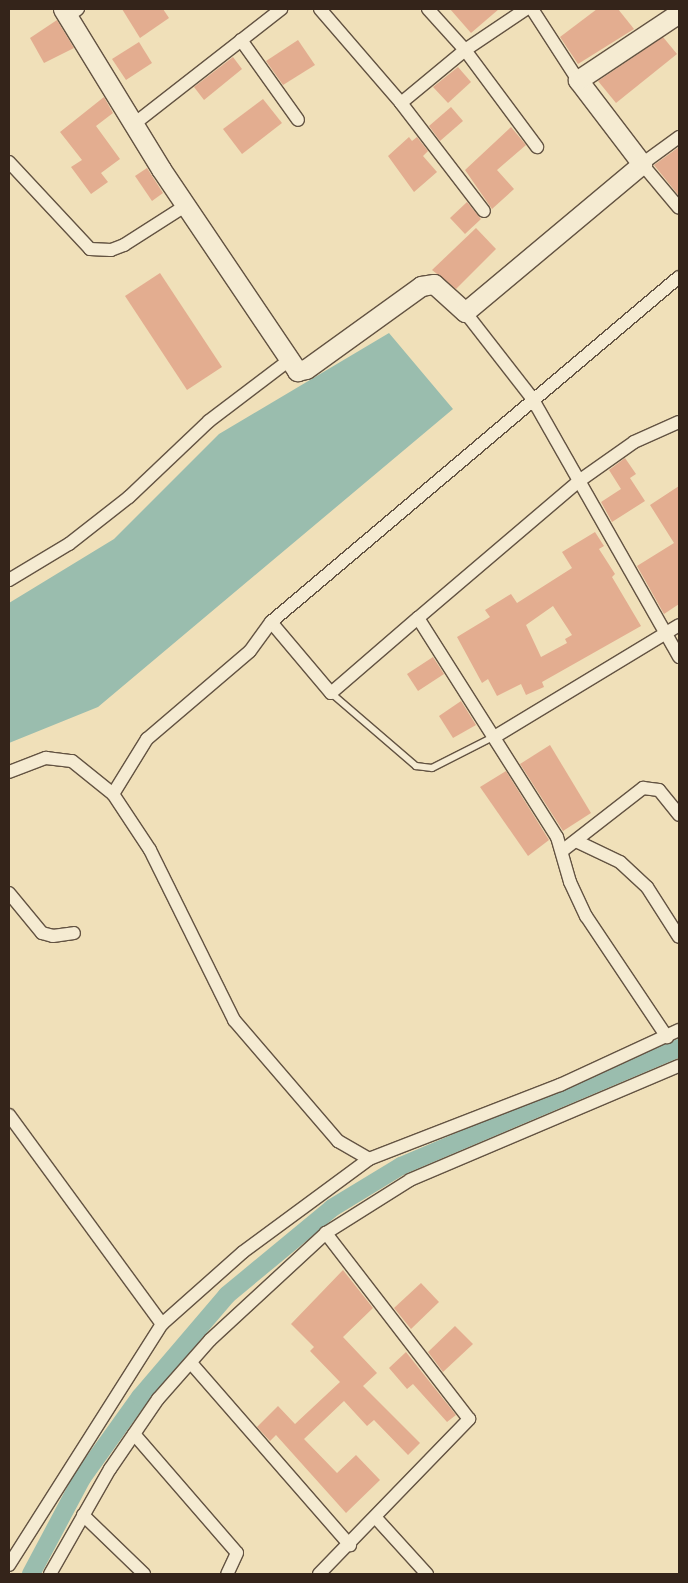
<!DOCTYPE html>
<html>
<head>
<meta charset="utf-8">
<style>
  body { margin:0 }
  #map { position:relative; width:688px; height:1583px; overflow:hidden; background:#f0e0b9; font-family:"IM FELL DW Pica",serif }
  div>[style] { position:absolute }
  .water>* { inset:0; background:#9abdae }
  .canal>* { height:18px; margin:-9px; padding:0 9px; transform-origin:9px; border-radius:9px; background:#9abdae }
  .building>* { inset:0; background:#e3ad90 }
  .roads { filter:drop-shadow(1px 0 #635342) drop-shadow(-1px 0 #635342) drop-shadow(0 1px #635342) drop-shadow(0 -1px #635342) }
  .lane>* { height:6px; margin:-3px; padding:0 3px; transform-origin:3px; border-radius:3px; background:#f5ebd2 }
  .street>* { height:12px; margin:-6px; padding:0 6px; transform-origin:6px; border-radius:6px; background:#f5ebd2 }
  .secondary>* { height:19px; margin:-9.5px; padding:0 9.5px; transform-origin:9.5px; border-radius:9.5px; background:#f5ebd2 }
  span { translate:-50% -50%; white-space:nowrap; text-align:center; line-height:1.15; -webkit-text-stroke:4px #f5ebd2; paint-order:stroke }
  .frame { position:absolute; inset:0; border:10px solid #34241a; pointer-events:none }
</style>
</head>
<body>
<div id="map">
  <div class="water">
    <i style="clip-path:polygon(389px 333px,453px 409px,98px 707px,9px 743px,9px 603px,114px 539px,219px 434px)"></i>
  </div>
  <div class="canal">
    <i style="left:31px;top:1574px;width:109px;rotate:-62deg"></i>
    <i style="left:82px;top:1478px;width:100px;rotate:-54.4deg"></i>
    <i style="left:140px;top:1397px;width:134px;rotate:-49.5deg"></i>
    <i style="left:227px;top:1295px;width:136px;rotate:-39.6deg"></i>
    <i style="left:332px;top:1208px;width:81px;rotate:-31.3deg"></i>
    <i style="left:401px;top:1166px;width:302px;rotate:-23deg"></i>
  </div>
  <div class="building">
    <i style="clip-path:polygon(122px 9px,163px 9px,169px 18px,140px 38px)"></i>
    <i style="clip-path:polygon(450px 9px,499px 9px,471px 33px)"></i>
    <i style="clip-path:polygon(597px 9px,618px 9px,634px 29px,578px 64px,560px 37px)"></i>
    <i style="clip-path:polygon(57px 20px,74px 48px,44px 63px,30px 38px)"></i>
    <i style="clip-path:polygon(663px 37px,677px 54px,616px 103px,598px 81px)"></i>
    <i style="clip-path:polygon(298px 40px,315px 65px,283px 85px,266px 61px)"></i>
    <i style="clip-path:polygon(139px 42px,152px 63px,126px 80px,112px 59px)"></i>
    <i style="clip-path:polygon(233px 57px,242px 69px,204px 100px,194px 87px)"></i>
    <i style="clip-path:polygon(458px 67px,471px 82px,448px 103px,433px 87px)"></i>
    <i style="clip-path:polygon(104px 97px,113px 113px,96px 126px,120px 159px,101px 173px,108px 182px,91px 194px,71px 167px,82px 160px,60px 132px)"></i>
    <i style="clip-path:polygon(263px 99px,282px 123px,242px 154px,223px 129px)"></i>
    <i style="clip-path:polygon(451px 107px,463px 121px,440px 141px,429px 126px)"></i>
    <i style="clip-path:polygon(511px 127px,526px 145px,497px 170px,514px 189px,492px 209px,465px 170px)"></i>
    <i style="clip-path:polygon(409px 137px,412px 141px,417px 137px,428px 151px,423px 156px,437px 172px,414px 192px,388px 156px)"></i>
    <i style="clip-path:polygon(679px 147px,679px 196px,654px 165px)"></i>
    <i style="clip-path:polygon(147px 168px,163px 193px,152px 201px,135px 176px)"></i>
    <i style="clip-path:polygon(467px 202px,481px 219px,465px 234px,450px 218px)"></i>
    <i style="clip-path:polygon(476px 228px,496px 249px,456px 289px,432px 270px)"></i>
    <i style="clip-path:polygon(160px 273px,222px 367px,187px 390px,125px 296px)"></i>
    <i style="clip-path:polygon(625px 458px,636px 474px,630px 478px,645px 501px,612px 522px,601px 502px,621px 489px,609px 470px)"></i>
    <i style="clip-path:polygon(679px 486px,679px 604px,664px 614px,637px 566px,674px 543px,650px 505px)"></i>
    <i style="clip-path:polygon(evenodd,595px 532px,604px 546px,599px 549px,615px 574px,612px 577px,641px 626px,542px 682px,544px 687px,526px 695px,521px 684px,497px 696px,488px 679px,482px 683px,457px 637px,490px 617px,485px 610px,511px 594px,517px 603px,572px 568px,562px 552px,595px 532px,553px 606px,572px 635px,565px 639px,567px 643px,541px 657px,526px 625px,553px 606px)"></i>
    <i style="clip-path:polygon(433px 657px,444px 674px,418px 691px,407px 674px)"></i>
    <i style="clip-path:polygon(461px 701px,476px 725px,453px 738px,439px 716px)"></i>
    <i style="clip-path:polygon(550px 745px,591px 813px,563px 831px,520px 764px)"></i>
    <i style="clip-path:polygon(506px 771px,549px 840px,528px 856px,480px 787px)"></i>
    <i style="clip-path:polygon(343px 1270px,373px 1308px,343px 1337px,377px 1373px,363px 1386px,420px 1443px,408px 1455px,374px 1420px,367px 1426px,344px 1401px,304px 1439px,337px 1473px,356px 1455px,380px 1480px,346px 1513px,276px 1435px,270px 1441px,257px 1427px,278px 1406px,295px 1424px,340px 1382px,310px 1351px,314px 1347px,291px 1324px)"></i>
    <i style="clip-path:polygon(421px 1283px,439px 1302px,411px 1329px,394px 1308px)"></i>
    <i style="clip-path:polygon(455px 1326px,473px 1344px,443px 1372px,428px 1352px)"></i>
    <i style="clip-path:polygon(406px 1352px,456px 1415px,447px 1422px,413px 1384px,407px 1389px,389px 1368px)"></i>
  </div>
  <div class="roads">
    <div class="lane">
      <i style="left:331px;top:693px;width:112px;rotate:40.7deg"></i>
      <i style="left:416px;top:766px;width:16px;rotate:7deg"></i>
      <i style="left:432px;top:768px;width:71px;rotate:-26.9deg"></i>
    </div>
    <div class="street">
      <i style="left:320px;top:9px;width:124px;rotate:49.2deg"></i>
      <i style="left:401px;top:103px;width:136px;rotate:52.5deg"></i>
      <i style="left:428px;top:9px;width:55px;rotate:47.9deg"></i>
      <i style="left:465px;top:50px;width:121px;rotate:53.4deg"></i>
      <i style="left:532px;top:9px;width:85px;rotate:57.1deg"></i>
      <i style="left:68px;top:16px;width:12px;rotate:-35deg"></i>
      <i style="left:241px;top:40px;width:98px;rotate:54.5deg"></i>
      <i style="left:401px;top:103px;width:83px;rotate:-39.6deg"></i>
      <i style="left:465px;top:50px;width:73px;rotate:-33.9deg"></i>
      <i style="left:134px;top:124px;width:187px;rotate:-38deg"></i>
      <i style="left:679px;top:137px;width:46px;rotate:143.9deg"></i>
      <i style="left:642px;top:164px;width:57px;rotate:49.9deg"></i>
      <i style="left:9px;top:162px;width:119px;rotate:47deg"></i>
      <i style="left:90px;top:249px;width:21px;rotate:3deg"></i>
      <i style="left:111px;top:250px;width:14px;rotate:-21deg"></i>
      <i style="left:124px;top:245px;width:72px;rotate:-32.6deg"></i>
      <i style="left:465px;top:312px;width:109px;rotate:52.1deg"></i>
      <i style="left:532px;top:398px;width:298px;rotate:60.4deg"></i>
      <i style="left:9px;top:580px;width:70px;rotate:-31deg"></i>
      <i style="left:69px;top:544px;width:76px;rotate:-38.1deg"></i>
      <i style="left:129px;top:497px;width:110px;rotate:-43.5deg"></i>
      <i style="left:209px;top:421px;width:99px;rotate:-37.2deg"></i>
      <i style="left:418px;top:618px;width:211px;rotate:-40.4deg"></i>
      <i style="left:579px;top:481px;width:67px;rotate:-35.3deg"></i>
      <i style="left:634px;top:442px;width:49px;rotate:-24deg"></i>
      <i style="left:271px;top:622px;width:93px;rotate:49.8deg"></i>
      <i style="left:331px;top:693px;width:115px;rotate:-40.8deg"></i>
      <i style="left:418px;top:618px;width:259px;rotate:57.6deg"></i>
      <i style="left:557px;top:837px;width:47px;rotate:73.9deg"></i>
      <i style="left:570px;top:882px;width:38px;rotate:65deg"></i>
      <i style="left:586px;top:916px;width:146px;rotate:56.2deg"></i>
      <i style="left:496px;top:736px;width:214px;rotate:-31.2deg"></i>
      <i style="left:9px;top:772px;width:40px;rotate:-21deg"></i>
      <i style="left:46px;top:758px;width:26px;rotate:7deg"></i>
      <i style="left:72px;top:761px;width:53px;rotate:38.8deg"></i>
      <i style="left:113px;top:794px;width:67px;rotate:56.5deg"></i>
      <i style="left:150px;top:850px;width:190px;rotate:63.7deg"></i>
      <i style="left:234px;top:1020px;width:160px;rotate:49.3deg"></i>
      <i style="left:338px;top:1141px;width:36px;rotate:30deg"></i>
      <i style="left:369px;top:1159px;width:205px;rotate:-21.2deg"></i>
      <i style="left:560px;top:1085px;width:131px;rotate:-24.8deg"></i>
      <i style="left:113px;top:794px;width:65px;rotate:-58.3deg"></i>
      <i style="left:147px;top:739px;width:135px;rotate:-40.5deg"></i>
      <i style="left:250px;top:651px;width:36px;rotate:-54deg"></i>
      <i style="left:271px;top:622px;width:534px;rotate:-40.22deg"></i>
      <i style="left:576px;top:841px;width:49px;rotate:25.5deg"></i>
      <i style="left:620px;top:862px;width:37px;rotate:43deg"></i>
      <i style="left:647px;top:887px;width:59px;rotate:57.4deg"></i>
      <i style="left:562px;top:851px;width:103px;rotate:-37.9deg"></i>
      <i style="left:643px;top:788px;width:16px;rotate:7deg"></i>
      <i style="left:659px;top:790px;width:32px;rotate:51deg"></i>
      <i style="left:9px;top:893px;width:52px;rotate:50.5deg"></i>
      <i style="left:42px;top:933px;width:11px;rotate:15deg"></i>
      <i style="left:53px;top:936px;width:21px;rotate:-8deg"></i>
      <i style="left:9px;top:1115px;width:259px;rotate:53.8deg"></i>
      <i style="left:191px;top:1363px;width:242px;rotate:48.9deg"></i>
      <i style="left:134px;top:1434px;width:157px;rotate:49.1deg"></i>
      <i style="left:237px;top:1553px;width:23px;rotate:115deg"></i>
      <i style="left:83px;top:1515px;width:85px;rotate:44deg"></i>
      <i style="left:376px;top:1518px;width:76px;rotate:47.7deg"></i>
      <i style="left:9px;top:1565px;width:285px;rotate:-57.6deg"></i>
      <i style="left:162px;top:1324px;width:108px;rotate:-41.6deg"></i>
      <i style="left:243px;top:1252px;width:157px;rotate:-36.4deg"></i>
      <i style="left:50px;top:1574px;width:121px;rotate:-60.3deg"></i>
      <i style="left:110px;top:1469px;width:85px;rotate:-55.6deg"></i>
      <i style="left:158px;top:1399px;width:79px;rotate:-48.6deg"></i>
      <i style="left:210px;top:1340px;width:158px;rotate:-42.7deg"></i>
      <i style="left:326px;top:1233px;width:99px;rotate:-32.2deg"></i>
      <i style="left:410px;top:1180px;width:292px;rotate:-23deg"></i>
      <i style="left:319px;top:1574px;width:216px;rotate:-45.9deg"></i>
      <i style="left:469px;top:1419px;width:235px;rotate:-127.6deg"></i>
    </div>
    <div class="secondary">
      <i style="left:63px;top:9px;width:188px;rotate:58.5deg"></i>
      <i style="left:161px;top:169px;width:244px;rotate:56deg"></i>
      <i style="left:297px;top:371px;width:9px;rotate:-13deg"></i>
      <i style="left:306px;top:369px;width:142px;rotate:-35.8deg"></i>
      <i style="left:421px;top:286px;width:13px;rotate:-9deg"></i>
      <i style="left:434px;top:284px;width:42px;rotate:42.1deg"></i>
      <i style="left:465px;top:312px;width:231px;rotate:-39.9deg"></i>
      <i style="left:642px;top:164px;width:106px;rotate:-127.3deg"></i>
      <i style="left:578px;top:80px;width:121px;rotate:-33.6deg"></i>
    </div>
  </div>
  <div class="frame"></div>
</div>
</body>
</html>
